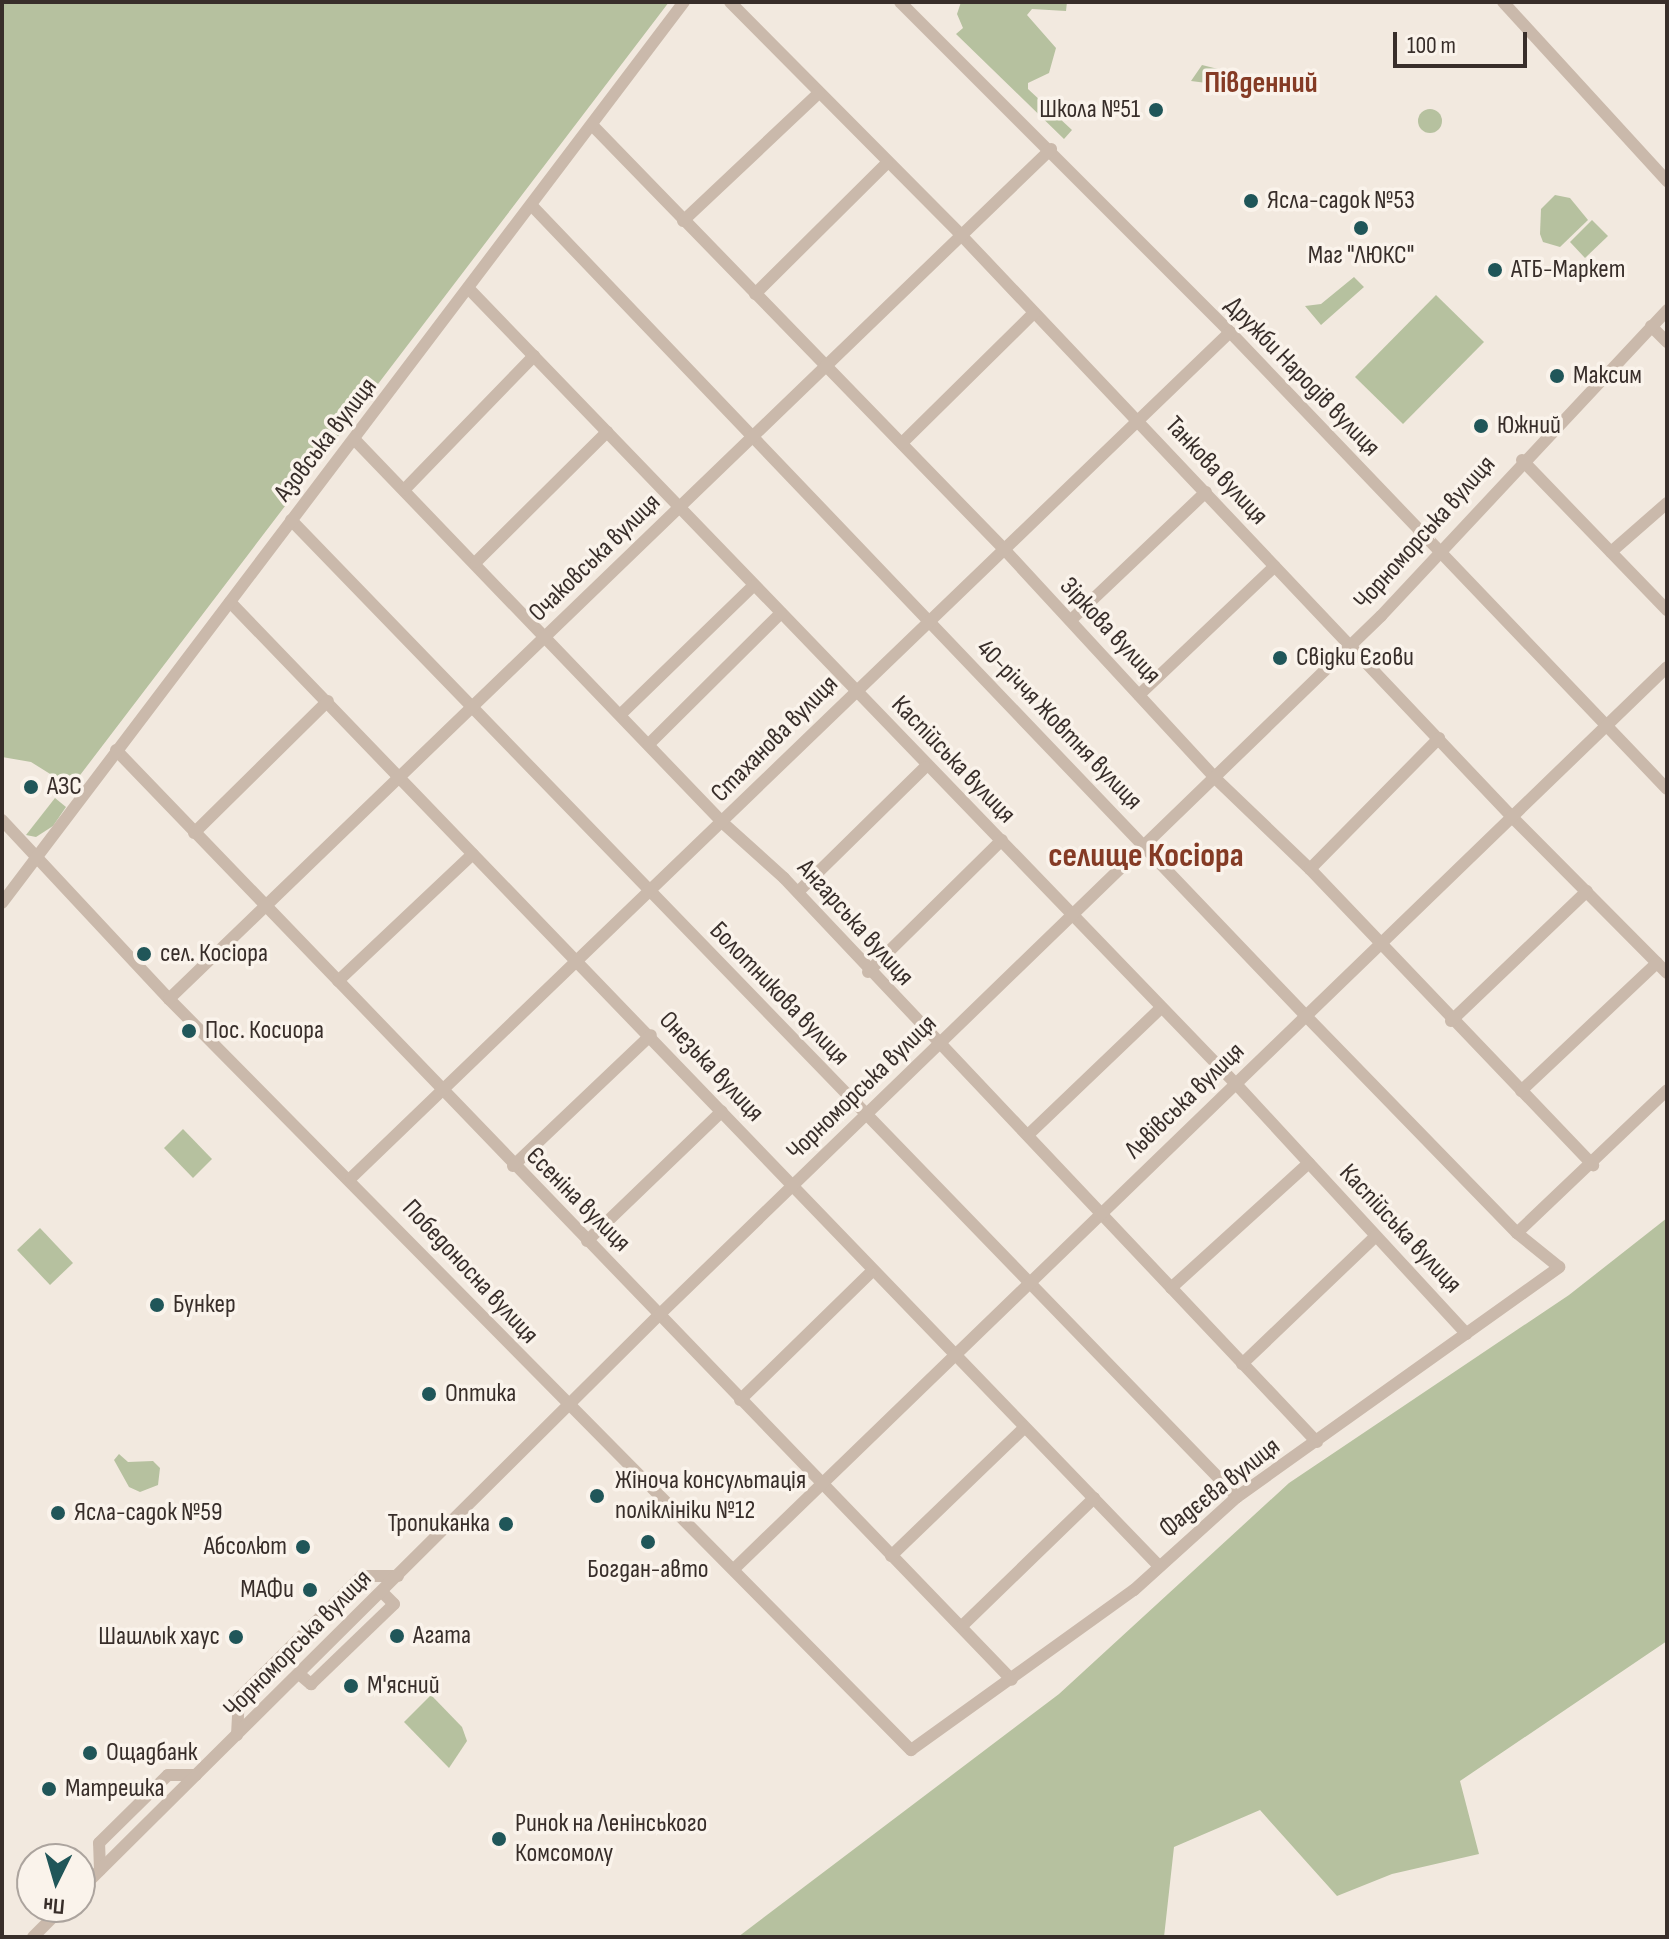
<!DOCTYPE html>
<html>
<head>
<meta charset="utf-8">
<style>
  body { margin:0 }
  #map { position:relative; width:1669px; height:1939px; overflow:hidden; background:#f2e9df; font-family:"Sofia Sans Condensed",sans-serif }
  div>[style] { position:absolute }
  .green>* { inset:0; background:#b6c19f }
  .round { border-radius:50% }
  .minor>* { height:12px; margin:-6px; padding:0 6px; transform-origin:6px; border-radius:6px; background:#cab9ab }
  .dots>* { width:22px; height:22px; translate:-50% -50%; box-sizing:border-box; border:4px solid #faf3eb; border-radius:50% }
  span { translate:-50% -50%; white-space:nowrap; text-align:center; line-height:1.15; -webkit-text-stroke:7px #faf3eb; paint-order:stroke }
  .poi-label { font-size:26px; color:#382e2a }
  .right { translate:-100% -50%; text-align:right }
  .left { translate:0 -50%; text-align:left }
  .street-label { font-size:26px; color:#382e2a }
  .quarter-label { font-size:30px; color:#853b25; font-weight:700 }
  .district-label { font-size:34px; color:#853b25; font-weight:700 }
  .frame { position:absolute; inset:0; border:4px solid #382e2a; pointer-events:none }
  .north { position:absolute; left:16px; top:1843px; width:80px; height:80px; box-sizing:border-box; background:#faf3eb; border:2px solid #aca49e; border-radius:50%; rotate:185deg; font-size:22px; font-weight:700; line-height:32px; text-align:center; color:#382e2a }
  .north::after { content:''; display:block; margin:auto; width:28px; height:36px; background:#205659; clip-path:polygon(50% 0,100% 100%,50% 72%,0 100%) }
  .scale { position:absolute; left:1393px; top:32px; width:134px; height:36px; box-sizing:border-box; border:4px solid #382e2a; border-top:0; padding-left:10px; font-size:24px; line-height:28px; white-space:nowrap; color:#382e2a; -webkit-text-stroke:6px #faf3eb; paint-order:stroke }
</style>
</head>
<body>
<div id="map">
  <div class="green">
    <i style="clip-path:polygon(2px 2px,669px 2px,71px 787px,31px 762px,2px 757px)"></i>
    <i style="clip-path:polygon(961px 2px,1067px 2px,1066px 11px,1032px 9px,1027px 15px,1056px 48px,1049px 73px,1028px 83px,1028px 89px,1072px 130px,1064px 139px,956px 34px,963px 28px,957px 14px)"></i>
    <i style="clip-path:polygon(1202px 65px,1218px 69px,1222px 85px,1191px 81px)"></i>
    <i class="round" style="left:1418px;top:109px;width:24px;height:24px"></i>
    <i style="clip-path:polygon(1555px 195px,1570px 198px,1588px 220px,1560px 247px,1543px 242px,1540px 234px,1541px 209px)"></i>
    <i style="clip-path:polygon(1592px 220px,1608px 236px,1585px 258px,1570px 242px)"></i>
    <i style="clip-path:polygon(1354px 277px,1364px 287px,1321px 325px,1305px 306px,1321px 304px)"></i>
    <i style="clip-path:polygon(1436px 295px,1484px 342px,1403px 424px,1355px 377px)"></i>
    <i style="clip-path:polygon(55px 798px,66px 807px,53px 826px,36px 837px,26px 835px)"></i>
    <i style="clip-path:polygon(183px 1129px,212px 1159px,193px 1178px,164px 1148px)"></i>
    <i style="clip-path:polygon(1667px 1218px,1667px 1641px,1460px 1781px,1479px 1854px,1392px 1874px,1337px 1896px,1260px 1810px,1174px 1847px,1164px 1937px,738px 1937px,1059px 1694px,1289px 1483px,1569px 1295px)"></i>
    <i style="clip-path:polygon(40px 1228px,73px 1263px,50px 1285px,17px 1250px)"></i>
    <i style="clip-path:polygon(119px 1454px,128px 1462px,153px 1461px,160px 1468px,158px 1485px,140px 1492px,129px 1487px,114px 1460px)"></i>
    <i style="clip-path:polygon(431px 1695px,462px 1727px,467px 1741px,449px 1768px,404px 1722px)"></i>
  </div>
  <div class="minor">
    <i style="left:730px;top:2px;width:330px;rotate:45.2deg"></i>
    <i style="left:962px;top:236px;width:800px;rotate:46.57deg"></i>
    <i style="left:1512px;top:817px;width:220px;rotate:45.2deg"></i>
    <i style="left:900px;top:2px;width:467px;rotate:45deg"></i>
    <i style="left:1230px;top:332px;width:632px;rotate:46.28deg"></i>
    <i style="left:1503px;top:2px;width:243px;rotate:47.5deg"></i>
    <i style="left:594px;top:127px;width:587px;rotate:45.83deg"></i>
    <i style="left:1003px;top:548px;width:313px;rotate:47.3deg"></i>
    <i style="left:1215px;top:778px;width:132px;rotate:43.8deg"></i>
    <i style="left:1310px;top:869px;width:410px;rotate:46.3deg"></i>
    <i style="left:683px;top:221px;width:187px;rotate:-43.3deg"></i>
    <i style="left:470px;top:290px;width:1103px;rotate:46.03deg"></i>
    <i style="left:1236px;top:1084px;width:340px;rotate:47.3deg"></i>
    <i style="left:755px;top:294px;width:186px;rotate:-44.8deg"></i>
    <i style="left:1651px;top:326px;width:23px;rotate:45deg"></i>
    <i style="left:355px;top:440px;width:531px;rotate:46.14deg"></i>
    <i style="left:723px;top:823px;width:82px;rotate:42deg"></i>
    <i style="left:784px;top:878px;width:776px;rotate:46.62deg"></i>
    <i style="left:902px;top:443px;width:185px;rotate:-44.6deg"></i>
    <i style="left:1522px;top:460px;width:209px;rotate:46deg"></i>
    <i style="left:404px;top:490px;width:187px;rotate:-45.9deg"></i>
    <i style="left:291px;top:520px;width:1360px;rotate:45.92deg"></i>
    <i style="left:1611px;top:552px;width:74px;rotate:-41.2deg"></i>
    <i style="left:476px;top:562px;width:185px;rotate:-44.8deg"></i>
    <i style="left:230px;top:602px;width:1337px;rotate:46.06deg"></i>
    <i style="left:1071px;top:620px;width:186px;rotate:-43.5deg"></i>
    <i style="left:1139px;top:695px;width:187px;rotate:-43.5deg"></i>
    <i style="left:621px;top:714px;width:185px;rotate:-44.1deg"></i>
    <i style="left:649px;top:744px;width:186px;rotate:-44.8deg"></i>
    <i style="left:116px;top:750px;width:1291px;rotate:46.07deg"></i>
    <i style="left:2px;top:820px;width:245px;rotate:47deg"></i>
    <i style="left:169px;top:999px;width:1056px;rotate:45.35deg"></i>
    <i style="left:911px;top:1750px;width:274px;rotate:-35.7deg"></i>
    <i style="left:1134px;top:1590px;width:139px;rotate:-42.1deg"></i>
    <i style="left:1237px;top:1497px;width:396px;rotate:-35.5deg"></i>
    <i style="left:1559px;top:1267px;width:54px;rotate:-141deg"></i>
    <i style="left:1517px;top:1233px;width:304px;rotate:-134.2deg"></i>
    <i style="left:1305px;top:1015px;width:1118px;rotate:-133.69deg"></i>
    <i style="left:194px;top:833px;width:188px;rotate:-44.6deg"></i>
    <i style="left:1310px;top:869px;width:184px;rotate:-45.4deg"></i>
    <i style="left:798px;top:892px;width:178px;rotate:-44.5deg"></i>
    <i style="left:2px;top:903px;width:1130px;rotate:-52.88deg"></i>
    <i style="left:868px;top:972px;width:188px;rotate:-44.6deg"></i>
    <i style="left:338px;top:981px;width:185px;rotate:-43.3deg"></i>
    <i style="left:169px;top:999px;width:1225px;rotate:-43.94deg"></i>
    <i style="left:1451px;top:1021px;width:188px;rotate:-43.7deg"></i>
    <i style="left:1521px;top:1091px;width:187px;rotate:-43.3deg"></i>
    <i style="left:1028px;top:1135px;width:184px;rotate:-43.7deg"></i>
    <i style="left:513px;top:1166px;width:190px;rotate:-43.5deg"></i>
    <i style="left:351px;top:1178px;width:1220px;rotate:-43.9deg"></i>
    <i style="left:1517px;top:1233px;width:207px;rotate:-43.6deg"></i>
    <i style="left:587px;top:1241px;width:187px;rotate:-43.9deg"></i>
    <i style="left:1171px;top:1288px;width:186px;rotate:-42.2deg"></i>
    <i style="left:1242px;top:1364px;width:185px;rotate:-43.7deg"></i>
    <i style="left:740px;top:1400px;width:183px;rotate:-44.3deg"></i>
    <i style="left:891px;top:1556px;width:185px;rotate:-43.9deg"></i>
    <i style="left:735px;top:1568px;width:1296px;rotate:-44.03deg"></i>
    <i style="left:962px;top:1626px;width:184px;rotate:-44.1deg"></i>
    <i style="left:299px;top:1674px;width:16px;rotate:40deg"></i>
    <i style="left:311px;top:1684px;width:115px;rotate:-43.9deg"></i>
    <i style="left:394px;top:1604px;width:17px;rotate:-135deg"></i>
    <i style="left:237px;top:1735px;width:37px;rotate:-87deg"></i>
    <i style="left:239px;top:1698px;width:173px;rotate:-44.8deg"></i>
    <i style="left:362px;top:1576px;width:36px"></i>
    <i style="left:100px;top:1870px;width:27px;rotate:-92deg"></i>
    <i style="left:99px;top:1843px;width:97px;rotate:-44.6deg"></i>
    <i style="left:168px;top:1775px;width:28px"></i>
    <i style="left:80px;top:1890px;width:817px;rotate:-44.8deg"></i>
    <i style="left:660px;top:1314px;width:1004px;rotate:-44.07deg"></i>
    <i style="left:1381px;top:616px;width:419px;rotate:-46.9deg"></i>
    <i style="left:33px;top:1937px;width:42px;rotate:-45deg"></i>
  </div>
  <div class="dots">
    <i style="left:1156px;top:110px;background:#205659"></i>
    <i style="left:1251px;top:201px;background:#205659"></i>
    <i style="left:1361px;top:228px;background:#205659"></i>
    <i style="left:1495px;top:270px;background:#205659"></i>
    <i style="left:1557px;top:376px;background:#205659"></i>
    <i style="left:1481px;top:426px;background:#205659"></i>
    <i style="left:1280px;top:658px;background:#205659"></i>
    <i style="left:31px;top:787px;background:#205659"></i>
    <i style="left:144px;top:954px;background:#205659"></i>
    <i style="left:189px;top:1031px;background:#205659"></i>
    <i style="left:157px;top:1305px;background:#205659"></i>
    <i style="left:429px;top:1394px;background:#205659"></i>
    <i style="left:597px;top:1496px;background:#205659"></i>
    <i style="left:58px;top:1513px;background:#205659"></i>
    <i style="left:506px;top:1524px;background:#205659"></i>
    <i style="left:648px;top:1542px;background:#205659"></i>
    <i style="left:303px;top:1547px;background:#205659"></i>
    <i style="left:310px;top:1590px;background:#205659"></i>
    <i style="left:397px;top:1636px;background:#205659"></i>
    <i style="left:236px;top:1637px;background:#205659"></i>
    <i style="left:351px;top:1686px;background:#205659"></i>
    <i style="left:90px;top:1753px;background:#205659"></i>
    <i style="left:49px;top:1789px;background:#205659"></i>
    <i style="left:499px;top:1839px;background:#205659"></i>
  </div>
  <div class="poi-label">
    <span class="right" style="left:1140px;top:110px">Школа №51</span>
    <span class="left" style="left:1267px;top:201px">Ясла-садок №53</span>
    <span style="left:1361px;top:256px">Маг "ЛЮКС"</span>
    <span class="left" style="left:1511px;top:270px">АТБ-Маркет</span>
    <span class="left" style="left:1573px;top:376px">Максим</span>
    <span class="left" style="left:1497px;top:426px">Южний</span>
    <span class="left" style="left:1296px;top:658px">Свідки Єгови</span>
    <span class="left" style="left:47px;top:787px">АЗС</span>
    <span class="left" style="left:160px;top:954px">сел. Косіора</span>
    <span class="left" style="left:205px;top:1031px">Пос. Косиора</span>
    <span class="left" style="left:173px;top:1305px">Бункер</span>
    <span class="left" style="left:445px;top:1394px">Оптика</span>
    <span class="left" style="left:615px;top:1496px">Жіноча консультація<br>поліклініки №12</span>
    <span class="left" style="left:74px;top:1513px">Ясла-садок №59</span>
    <span class="right" style="left:490px;top:1524px">Тропиканка</span>
    <span class="right" style="left:287px;top:1547px">Абсолют</span>
    <span style="left:648px;top:1570px">Богдан-авто</span>
    <span class="right" style="left:294px;top:1590px">МАФи</span>
    <span class="left" style="left:413px;top:1636px">Агата</span>
    <span class="right" style="left:220px;top:1637px">Шашлык хаус</span>
    <span class="left" style="left:367px;top:1686px">М'ясний</span>
    <span class="left" style="left:106px;top:1753px">Ощадбанк</span>
    <span class="left" style="left:65px;top:1789px">Матрешка</span>
    <span class="left" style="left:515px;top:1839px">Ринок на Ленінського<br>Комсомолу</span>
  </div>
  <div class="street-label">
    <span style="left:1302px;top:377px;rotate:46deg">Дружби Народів вулиця</span>
    <span style="left:326px;top:440px;rotate:-52deg">Азовська вулиця</span>
    <span style="left:1216px;top:471px;rotate:47deg">Танкова вулиця</span>
    <span style="left:1425px;top:533px;rotate:-48deg">Чорноморська вулиця</span>
    <span style="left:595px;top:558px;rotate:-44deg">Очаковська вулиця</span>
    <span style="left:1110px;top:631px;rotate:47deg">Зіркова вулиця</span>
    <span style="left:1059px;top:725px;rotate:46deg">40-річчя Жовтня вулиця</span>
    <span style="left:775px;top:739px;rotate:-45deg">Стаханова вулиця</span>
    <span style="left:953px;top:760px;rotate:46deg">Каспійська вулиця</span>
    <span style="left:855px;top:923px;rotate:48deg">Ангарська вулиця</span>
    <span style="left:779px;top:994px;rotate:46deg">Болотникова вулиця</span>
    <span style="left:711px;top:1067px;rotate:47deg">Онезька вулиця</span>
    <span style="left:862px;top:1088px;rotate:-44deg">Чорноморська вулиця</span>
    <span style="left:1185px;top:1101px;rotate:-44deg">Львівська вулиця</span>
    <span style="left:578px;top:1200px;rotate:45deg">Єсеніна вулиця</span>
    <span style="left:1400px;top:1229px;rotate:47deg">Каспійська вулиця</span>
    <span style="left:470px;top:1272px;rotate:47deg">Победоносна вулиця</span>
    <span style="left:1220px;top:1488px;rotate:-38deg">Фадєєва вулиця</span>
    <span style="left:298px;top:1644px;rotate:-45deg">Чорноморська вулиця</span>
  </div>
  <div class="quarter-label">
    <span style="left:1261px;top:83px">Південний</span>
  </div>
  <div class="district-label">
    <span style="left:1146px;top:856px">селище Косіора</span>
  </div>
  <div class="frame"></div>
  <div class="north">Пн</div>
  <div class="scale">100 m</div>
</div>
</body>
</html>
